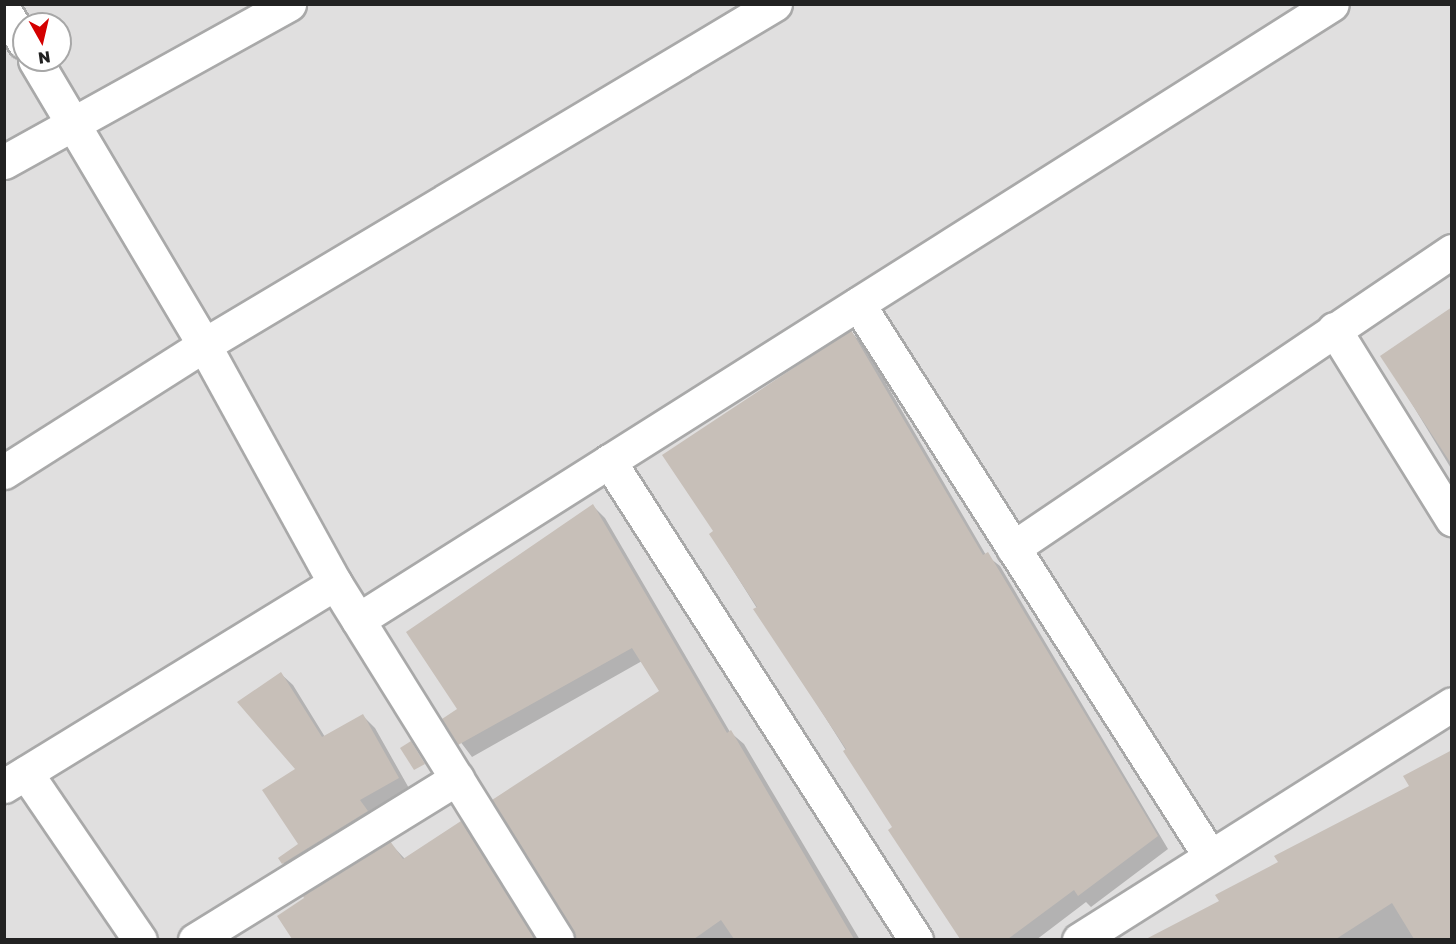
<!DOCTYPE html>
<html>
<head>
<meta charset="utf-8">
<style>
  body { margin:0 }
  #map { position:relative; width:1456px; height:944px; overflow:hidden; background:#f2efe9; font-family:"Golos Text",sans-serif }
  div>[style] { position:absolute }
  .residential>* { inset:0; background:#e0dfdf }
  .shadow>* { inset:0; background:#0003 }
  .building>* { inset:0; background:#c7bfb8 }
  .roads { filter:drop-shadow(2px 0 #a9a9a9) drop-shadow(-2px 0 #a9a9a9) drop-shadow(0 2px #a9a9a9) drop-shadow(0 -2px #a9a9a9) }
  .minor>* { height:33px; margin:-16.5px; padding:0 16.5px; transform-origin:16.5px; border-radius:16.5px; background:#fff }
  span { translate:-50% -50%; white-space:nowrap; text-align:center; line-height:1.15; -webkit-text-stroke:5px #fff; paint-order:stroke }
  .frame { position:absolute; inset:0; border:6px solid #222; pointer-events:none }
  .north { position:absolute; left:12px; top:12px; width:60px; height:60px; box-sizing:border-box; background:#fff; border:2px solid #a7a7a7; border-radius:50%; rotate:172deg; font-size:16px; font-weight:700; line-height:24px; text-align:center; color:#222 }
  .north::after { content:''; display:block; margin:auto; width:21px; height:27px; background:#d40000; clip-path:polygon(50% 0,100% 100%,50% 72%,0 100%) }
</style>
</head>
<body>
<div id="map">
  <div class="residential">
    <i style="clip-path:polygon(evenodd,5px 5px,1451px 5px,1451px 939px,5px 939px,5px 5px,24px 24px,60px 24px,60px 60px,24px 60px,24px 24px)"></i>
  </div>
  <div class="shadow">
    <i style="clip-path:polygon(1452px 309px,1452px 470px,1383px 356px)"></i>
    <i style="clip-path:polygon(851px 332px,863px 344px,986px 555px,1000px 566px,1168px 849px,1091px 907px,1086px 902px,1036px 940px,962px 940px,890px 830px,894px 827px,711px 535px)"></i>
    <i style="clip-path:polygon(593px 506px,605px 518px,730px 732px,744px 744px,860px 940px,575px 940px,574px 930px,661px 691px,642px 661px,472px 757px,444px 720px,459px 710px)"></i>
    <i style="clip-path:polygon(281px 674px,293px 685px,325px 737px,363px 716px,375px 728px,410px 790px,295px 875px,283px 863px,300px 845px,297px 770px)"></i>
    <i style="clip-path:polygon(1452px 751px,1452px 940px,1162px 940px,1159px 934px,1221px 902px,1280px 862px,1411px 787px)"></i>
    <i style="clip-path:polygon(461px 823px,473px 835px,538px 940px,294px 940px,279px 917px,390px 843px,405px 859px)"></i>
  </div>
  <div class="building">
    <i style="clip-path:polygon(1452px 307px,1452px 465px,1380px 356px)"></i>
    <i style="clip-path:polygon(851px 330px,983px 555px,988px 552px,1158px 836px,1078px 896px,1074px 890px,1008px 939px,960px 939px,888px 830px,892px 827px,843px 751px,846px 749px,753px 609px,757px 607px,709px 534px,713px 531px,662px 455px)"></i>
    <i style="clip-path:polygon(593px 504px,727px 733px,731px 730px,854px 939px,734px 939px,721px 920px,694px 939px,576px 939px,492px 800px,659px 691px,632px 648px,458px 745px,442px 719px,457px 709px,406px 632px)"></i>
    <i style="clip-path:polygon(281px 672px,322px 737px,363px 714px,399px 778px,360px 800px,368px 811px,282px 864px,278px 858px,298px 844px,262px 790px,295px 769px,237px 702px)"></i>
    <i style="clip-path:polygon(411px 741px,425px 764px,414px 770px,400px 748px)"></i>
    <i style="clip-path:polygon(1452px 750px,1452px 939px,1414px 939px,1392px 903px,1336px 939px,1146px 939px,1219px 901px,1215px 895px,1278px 862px,1274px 856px,1409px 786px,1403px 776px)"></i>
    <i style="clip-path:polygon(461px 821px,535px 939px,292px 939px,277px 916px,304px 898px,303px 896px,390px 841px,403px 859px)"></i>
  </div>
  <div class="roads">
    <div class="minor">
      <i style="left:4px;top:11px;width:37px;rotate:57deg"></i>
      <i style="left:35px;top:60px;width:331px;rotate:59.3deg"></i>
      <i style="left:204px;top:345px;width:272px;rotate:61.2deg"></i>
      <i style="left:335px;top:583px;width:420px;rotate:58.1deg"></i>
      <i style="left:4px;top:162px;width:326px;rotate:-29deg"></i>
      <i style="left:858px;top:304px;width:655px;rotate:57.48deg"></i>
      <i style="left:1334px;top:329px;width:224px;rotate:58.2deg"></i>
      <i style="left:609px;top:461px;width:569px;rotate:57.34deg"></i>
      <i style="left:4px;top:472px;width:237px;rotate:-32.4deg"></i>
      <i style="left:204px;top:345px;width:665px;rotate:-30.85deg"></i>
      <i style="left:1013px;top:548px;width:530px;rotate:-34.08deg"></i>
      <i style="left:358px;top:620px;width:1152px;rotate:-32.31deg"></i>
      <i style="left:26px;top:773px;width:202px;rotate:55.7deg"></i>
      <i style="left:4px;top:786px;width:388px;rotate:-31.5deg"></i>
      <i style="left:195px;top:940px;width:308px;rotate:-31.7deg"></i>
      <i style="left:1079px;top:940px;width:441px;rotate:-32.3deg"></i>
    </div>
  </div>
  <div class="frame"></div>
  <div class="north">N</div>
</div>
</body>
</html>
